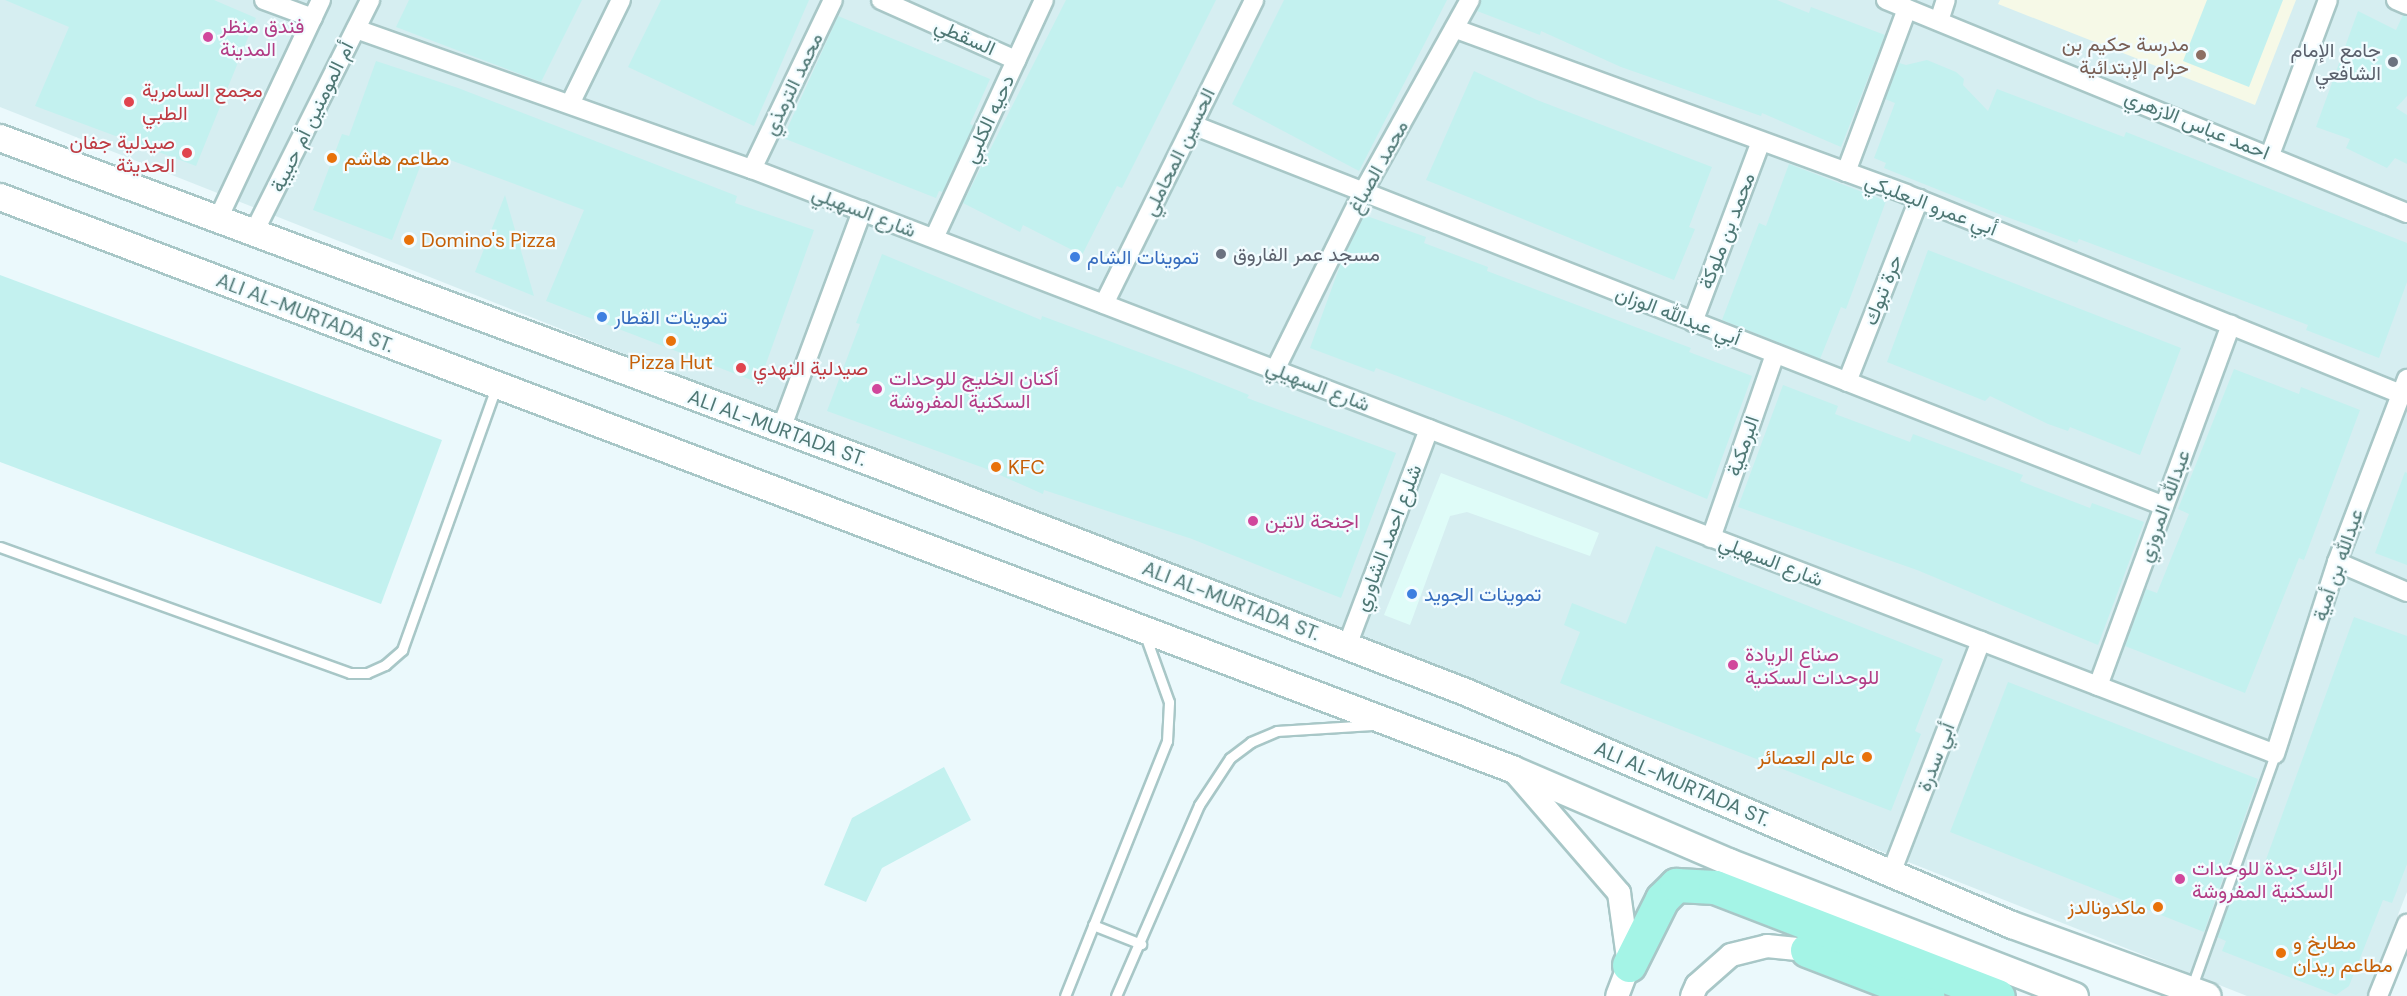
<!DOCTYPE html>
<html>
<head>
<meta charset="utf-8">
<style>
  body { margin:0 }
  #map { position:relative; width:2407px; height:996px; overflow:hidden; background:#ebf9fc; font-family:"DM Sans",Vazirmatn,sans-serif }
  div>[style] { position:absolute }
  .residential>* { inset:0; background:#d6eef1 }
  .commercial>* { inset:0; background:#dffcf8 }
  .education>* { inset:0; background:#f6f9e7 }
  .building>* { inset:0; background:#c3f1ef }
  .roads { filter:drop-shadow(2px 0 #a8c7c7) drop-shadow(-2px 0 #a8c7c7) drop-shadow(0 2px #a8c7c7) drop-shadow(0 -2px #a8c7c7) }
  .service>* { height:9px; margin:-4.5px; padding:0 4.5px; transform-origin:4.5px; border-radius:4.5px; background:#fff }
  .minor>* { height:18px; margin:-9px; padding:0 9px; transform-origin:9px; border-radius:9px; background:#fff }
  .tertiary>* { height:22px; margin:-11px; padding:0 11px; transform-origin:11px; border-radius:11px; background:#fff }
  .secondary>* { height:26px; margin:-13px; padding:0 13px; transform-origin:13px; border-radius:13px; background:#fff }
  .motorway>* { height:33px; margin:-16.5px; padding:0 16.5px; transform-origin:16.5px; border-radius:16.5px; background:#a4f4e6 }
  .dots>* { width:16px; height:16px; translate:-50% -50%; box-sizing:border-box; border:3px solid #f2fcff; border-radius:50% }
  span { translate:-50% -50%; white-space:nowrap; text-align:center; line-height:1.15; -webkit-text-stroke:4.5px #f2fcff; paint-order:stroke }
  .hotel-label { font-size:20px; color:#b23c85 }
  .left { translate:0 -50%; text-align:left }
  .street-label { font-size:20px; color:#4e7774 }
  .education-label { font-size:20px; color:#785e54 }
  .right { translate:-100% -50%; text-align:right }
  .worship-label { font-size:20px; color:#5b616d }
  .health-label { font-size:20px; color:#be3a42 }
  .food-label { font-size:20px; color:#c56008 }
  .shop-label { font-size:20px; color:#366cbe }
</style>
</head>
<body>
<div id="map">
  <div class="residential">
    <i style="clip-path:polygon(0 0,2407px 0,2407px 892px,2366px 996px,2247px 996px,0 107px)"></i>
  </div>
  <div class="commercial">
    <i style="clip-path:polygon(1441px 473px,1599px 533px,1590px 556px,1467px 512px,1450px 516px,1410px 625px,1384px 615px)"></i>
  </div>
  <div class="education">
    <i style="clip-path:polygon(2000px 0,2296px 0,2255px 105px,1998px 4px)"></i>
  </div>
  <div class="building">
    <i style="clip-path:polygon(5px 0,214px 0,256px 18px,196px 166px,35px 106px,69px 27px)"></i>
    <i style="clip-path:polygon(409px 0,582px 0,541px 82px,396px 27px)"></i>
    <i style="clip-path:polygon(661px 0,809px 0,754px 126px,628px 67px)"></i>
    <i style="clip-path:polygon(1066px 0,1216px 0,1122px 188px,1117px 186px,1082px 255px,1023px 225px,1020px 232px,963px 203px)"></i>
    <i style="clip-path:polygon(1284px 0,1447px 0,1359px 171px,1232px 104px)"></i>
    <i style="clip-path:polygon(1481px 0,1777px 0,1809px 13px,1811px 7px,1885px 35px,1841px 147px,1762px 113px,1761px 116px,1621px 67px,1541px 31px,1540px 35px,1477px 11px)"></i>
    <i style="clip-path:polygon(2207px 0,2283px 0,2249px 87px,2183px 61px)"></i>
    <i style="clip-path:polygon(2358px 11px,2396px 30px,2403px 15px,2407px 16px,2407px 96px,2396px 108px,2407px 115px,2407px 164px,2395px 158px,2387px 168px,2346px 148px,2350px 139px,2316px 127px)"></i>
    <i style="clip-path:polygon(838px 16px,990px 79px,970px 124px,974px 126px,943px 192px,939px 191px,936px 198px,783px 138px)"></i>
    <i style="clip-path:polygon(1927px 60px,1956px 72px,1964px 79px,1963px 85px,1988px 111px,1997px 89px,2124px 137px,2126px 132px,2407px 243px,2407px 282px,2379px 358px,2306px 330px,2308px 325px,2079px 239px,2077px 243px,1999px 214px,1884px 168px,1886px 163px,1874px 158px,1895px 103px,1885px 99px,1899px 63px,1906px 65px)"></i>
    <i style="clip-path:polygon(376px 61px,458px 88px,665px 168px,737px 196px,735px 203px,814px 230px,759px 383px,546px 301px,584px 210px,426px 151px,392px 240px,313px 210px,342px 134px,349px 136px)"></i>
    <i style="clip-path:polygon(1474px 71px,1537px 100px,1712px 167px,1689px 227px,1695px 229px,1674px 280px,1426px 180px)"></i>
    <i style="clip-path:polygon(1789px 164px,1886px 201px,1846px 309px,1841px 307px,1820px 359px,1722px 320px,1759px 223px,1766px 226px)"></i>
    <i style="clip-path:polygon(505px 195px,534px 296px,475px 272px)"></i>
    <i style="clip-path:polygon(1364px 215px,1426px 237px,1424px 243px,1488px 267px,1487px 271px,1691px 348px,1689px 352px,1752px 376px,1707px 499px,1507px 417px,1376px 368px,1374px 372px,1310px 348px,1341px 263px)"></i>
    <i style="clip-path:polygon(1928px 250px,2181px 348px,2140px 455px,2070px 427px,2068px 431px,2048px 424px,1990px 396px,1985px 401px,1887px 362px)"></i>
    <i style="clip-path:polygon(882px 254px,1041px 320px,1042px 316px,1187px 370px,1249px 395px,1247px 398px,1396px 453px,1341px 598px,1192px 539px,1044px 490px,1043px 494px,984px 468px,827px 411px,860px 324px,856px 323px)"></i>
    <i style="clip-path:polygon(0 275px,442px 440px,381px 604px,0 462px)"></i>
    <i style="clip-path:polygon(2234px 369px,2299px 394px,2301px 387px,2360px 410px,2304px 560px,2299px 558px,2245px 693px,2125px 646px,2146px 589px,2157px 593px,2189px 514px,2178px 509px)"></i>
    <i style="clip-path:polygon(1783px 385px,1838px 406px,1835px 414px,1910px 442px,1913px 434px,2023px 475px,2020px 481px,2090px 508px,2092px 503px,2144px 522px,2098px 645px,1917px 570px,1738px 507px)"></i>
    <i style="clip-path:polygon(2405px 472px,2407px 473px,2407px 565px,2375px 553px)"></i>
    <i style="clip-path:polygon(1656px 546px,1943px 659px,1915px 731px,1921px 734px,1891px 811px,1560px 683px,1580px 632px,1564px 625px,1572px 603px,1626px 624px)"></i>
    <i style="clip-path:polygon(2354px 617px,2407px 636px,2407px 864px,2392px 903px,2383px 900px,2349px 986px,2336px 995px,2222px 951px,2226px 941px,2217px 937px,2241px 869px,2260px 876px)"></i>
    <i style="clip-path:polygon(2008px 682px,2258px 779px,2204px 932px,1950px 832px)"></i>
    <i style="clip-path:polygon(944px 767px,971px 820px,882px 868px,866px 902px,824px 885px,852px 818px)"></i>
  </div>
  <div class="roads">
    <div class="service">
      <i style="left:0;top:547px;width:372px;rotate:19.8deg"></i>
      <i style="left:350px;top:673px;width:17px"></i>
      <i style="left:367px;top:673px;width:20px;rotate:-24deg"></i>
      <i style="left:385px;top:665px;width:23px;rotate:-41deg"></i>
      <i style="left:402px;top:650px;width:278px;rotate:-70.3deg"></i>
      <i style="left:1093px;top:925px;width:52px;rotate:21.6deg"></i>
      <i style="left:2191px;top:989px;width:250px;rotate:-70.3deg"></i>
      <i style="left:1065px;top:996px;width:275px;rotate:-68.2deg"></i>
      <i style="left:1167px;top:741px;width:39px;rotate:-87deg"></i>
      <i style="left:1169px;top:702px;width:71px;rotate:-109.7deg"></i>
      <i style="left:1116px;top:996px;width:208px;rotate:-66.5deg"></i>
      <i style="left:1199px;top:805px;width:56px;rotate:-56.6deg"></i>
      <i style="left:1230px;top:758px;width:26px;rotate:-37deg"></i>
      <i style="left:1251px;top:742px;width:28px;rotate:-23deg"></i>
      <i style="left:1277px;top:731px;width:95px;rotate:-3.6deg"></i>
    </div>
    <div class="minor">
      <i style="left:264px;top:0;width:52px;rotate:20.2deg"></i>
      <i style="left:881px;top:0;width:148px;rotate:24deg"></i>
      <i style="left:1886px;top:0;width:563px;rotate:22.24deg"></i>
      <i style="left:2396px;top:0;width:12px;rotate:24deg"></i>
      <i style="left:1939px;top:21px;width:22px;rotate:-72deg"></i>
      <i style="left:356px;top:29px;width:420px;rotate:19.5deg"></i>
      <i style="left:752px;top:169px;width:1631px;rotate:21.01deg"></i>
      <i style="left:2275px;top:754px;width:202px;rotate:-72.1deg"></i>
      <i style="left:2337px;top:562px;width:196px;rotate:-69.1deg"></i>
      <i style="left:1456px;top:29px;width:479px;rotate:20.1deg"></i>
      <i style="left:1906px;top:194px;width:534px;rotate:22deg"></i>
      <i style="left:570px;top:104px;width:116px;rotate:-63.9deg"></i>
      <i style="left:1193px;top:125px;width:1043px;rotate:21.42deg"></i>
      <i style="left:2270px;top:155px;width:165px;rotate:-69.5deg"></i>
      <i style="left:752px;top:169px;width:187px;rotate:-64.4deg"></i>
      <i style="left:1846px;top:172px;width:174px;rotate:-69.5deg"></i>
      <i style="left:217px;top:221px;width:244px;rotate:-64.8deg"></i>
      <i style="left:253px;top:234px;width:262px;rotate:-63.4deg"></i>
      <i style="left:934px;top:238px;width:262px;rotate:-65.2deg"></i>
      <i style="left:1104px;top:304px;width:339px;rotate:-63.7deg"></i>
      <i style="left:1693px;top:322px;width:193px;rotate:-69.4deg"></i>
      <i style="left:1275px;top:370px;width:199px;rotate:-63.7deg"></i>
      <i style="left:1363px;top:192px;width:220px;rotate:-60.9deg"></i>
      <i style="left:1847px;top:382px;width:197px;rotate:-68.5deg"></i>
      <i style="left:781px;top:429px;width:233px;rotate:-69.6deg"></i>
      <i style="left:1711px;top:538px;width:195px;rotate:-70.8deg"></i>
      <i style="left:2337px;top:562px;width:76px;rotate:23.2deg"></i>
      <i style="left:1347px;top:646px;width:232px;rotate:-69.3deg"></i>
      <i style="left:2098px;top:686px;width:385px;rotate:-69.8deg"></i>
      <i style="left:1891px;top:873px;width:249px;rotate:-68.8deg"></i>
      <i style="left:2378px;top:996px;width:78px;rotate:-68.1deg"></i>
    </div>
    <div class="tertiary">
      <i style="left:1512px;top:769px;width:164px;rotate:49.2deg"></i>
      <i style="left:1619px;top:893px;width:73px;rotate:82.1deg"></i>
      <i style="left:1629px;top:965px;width:33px;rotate:111deg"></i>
      <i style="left:1692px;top:996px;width:12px;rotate:-66deg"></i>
      <i style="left:1697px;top:985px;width:45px;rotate:-41.4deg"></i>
      <i style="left:1731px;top:955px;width:37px;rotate:-14deg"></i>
      <i style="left:1767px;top:946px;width:40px;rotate:5.7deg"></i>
    </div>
    <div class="secondary">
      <i style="left:0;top:138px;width:928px;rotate:20.43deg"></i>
      <i style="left:870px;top:462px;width:636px;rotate:21.12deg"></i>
      <i style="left:1463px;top:691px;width:597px;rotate:23.09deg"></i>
      <i style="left:2012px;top:925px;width:208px;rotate:20deg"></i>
      <i style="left:0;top:197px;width:1617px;rotate:20.72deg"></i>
      <i style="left:1512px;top:769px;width:236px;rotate:23.2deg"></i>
      <i style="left:1729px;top:862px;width:371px;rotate:21.2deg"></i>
    </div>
    <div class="motorway">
      <i style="left:1807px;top:950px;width:129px;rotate:21deg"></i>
      <i style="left:1629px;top:965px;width:74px;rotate:-63.4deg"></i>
      <i style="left:1662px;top:899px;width:20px;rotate:-45deg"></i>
      <i style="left:1676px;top:885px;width:39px;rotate:3deg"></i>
      <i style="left:1715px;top:887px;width:303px;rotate:21.1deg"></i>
    </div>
  </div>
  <div class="dots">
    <i style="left:208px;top:37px;background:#d1479c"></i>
    <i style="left:2201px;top:55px;background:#8d6e63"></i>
    <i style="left:2393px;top:62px;background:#6b7280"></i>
    <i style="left:129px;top:102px;background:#e0444e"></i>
    <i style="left:187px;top:153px;background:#e0444e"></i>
    <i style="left:332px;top:158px;background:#e8710a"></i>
    <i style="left:409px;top:240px;background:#e8710a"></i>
    <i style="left:1221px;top:254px;background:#6b7280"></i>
    <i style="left:1075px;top:257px;background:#3f7fe0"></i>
    <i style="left:602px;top:317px;background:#3f7fe0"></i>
    <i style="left:671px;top:341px;background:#e8710a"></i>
    <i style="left:741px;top:368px;background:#e0444e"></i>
    <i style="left:877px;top:389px;background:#d1479c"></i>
    <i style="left:996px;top:467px;background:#e8710a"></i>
    <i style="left:1253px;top:521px;background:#d1479c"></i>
    <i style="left:1412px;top:594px;background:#3f7fe0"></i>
    <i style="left:1733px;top:665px;background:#d1479c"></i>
    <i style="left:1867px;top:757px;background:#e8710a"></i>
    <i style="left:2180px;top:879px;background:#d1479c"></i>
    <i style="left:2158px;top:907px;background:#e8710a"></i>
    <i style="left:2281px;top:953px;background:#e8710a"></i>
  </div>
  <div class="hotel-label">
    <span class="left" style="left:220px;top:38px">فندق منظر<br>المدينة</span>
    <span class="left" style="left:889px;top:390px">أكنان الخليج للوحدات<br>السكنية المفروشة</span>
    <span class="left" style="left:1265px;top:521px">اجنحة لاتين</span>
    <span class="left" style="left:1745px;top:666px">صناع الريادة<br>للوحدات السكنية</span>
    <span class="left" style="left:2192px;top:880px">ارائك جدة للوحدات<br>السكنية المفروشة</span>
  </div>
  <div class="street-label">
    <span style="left:965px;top:37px;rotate:24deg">السقطي</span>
    <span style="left:793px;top:84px;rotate:-64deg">محمد الترمذي</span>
    <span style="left:312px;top:117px;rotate:-64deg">أم المومنين أم حبيبة</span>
    <span style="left:989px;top:119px;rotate:-65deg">دحيه الكلبي</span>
    <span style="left:2197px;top:125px;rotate:22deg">احمد عباس الازهري</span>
    <span style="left:1179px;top:152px;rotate:-64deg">الحسين المحاملي</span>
    <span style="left:1378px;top:167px;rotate:-61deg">محمد الصباغ</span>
    <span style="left:1931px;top:205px;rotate:21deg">أبي عمرو البعلبكي</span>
    <span style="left:864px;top:212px;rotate:21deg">شارع السهيلي</span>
    <span style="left:1727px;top:231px;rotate:-69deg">محمد بن ملوكة</span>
    <span style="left:1883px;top:290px;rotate:-69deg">حرة تبوك</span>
    <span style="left:305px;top:313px;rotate:21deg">ALI AL-MURTADA ST.</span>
    <span style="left:1678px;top:316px;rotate:21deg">أبي عبدالله الوزان</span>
    <span style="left:1318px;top:386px;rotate:21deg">شارع السهيلي</span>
    <span style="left:777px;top:428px;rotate:20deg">ALI AL-MURTADA ST.</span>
    <span style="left:1743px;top:446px;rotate:-71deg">البرمكية</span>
    <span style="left:2164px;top:506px;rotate:-70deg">عبدالله المروزي</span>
    <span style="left:1388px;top:538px;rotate:-69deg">شلرع احمد الشاوري</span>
    <span style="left:1771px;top:561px;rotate:21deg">شارع السهيلي</span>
    <span style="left:2338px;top:565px;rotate:-71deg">عبدالله بن أمية</span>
    <span style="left:1231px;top:601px;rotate:21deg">ALI AL-MURTADA ST.</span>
    <span style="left:1936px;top:757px;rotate:-69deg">أبي سدرة</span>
    <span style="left:1682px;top:784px;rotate:23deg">ALI AL-MURTADA ST.</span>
  </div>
  <div class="education-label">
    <span class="right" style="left:2189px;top:56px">مدرسة حكيم بن<br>حزام الإبتدائية</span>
  </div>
  <div class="worship-label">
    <span class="right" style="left:2381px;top:62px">جامع الإمام<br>الشافعي</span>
    <span class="left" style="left:1233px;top:254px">مسجد عمر الفاروق</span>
  </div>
  <div class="health-label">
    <span class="left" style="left:142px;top:102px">مجمع السامرية<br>الطبي</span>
    <span class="right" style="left:175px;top:154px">صيدلية جفان<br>الحديثة</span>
    <span class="left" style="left:753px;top:368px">صيدلية النهدي</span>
  </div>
  <div class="food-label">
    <span class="left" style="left:344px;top:158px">مطاعم هاشم</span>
    <span class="left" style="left:421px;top:240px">Domino's Pizza</span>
    <span style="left:671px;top:362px">Pizza Hut</span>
    <span class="left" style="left:1008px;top:467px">KFC</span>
    <span class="right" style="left:1855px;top:757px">عالم العصائر</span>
    <span class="right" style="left:2146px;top:907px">ماكدونالدز</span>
    <span class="left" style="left:2293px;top:954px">مطابخ و<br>مطاعم ريدان</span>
  </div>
  <div class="shop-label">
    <span class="left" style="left:1087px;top:257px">تموينات الشام</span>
    <span class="left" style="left:614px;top:317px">تموينات القطار</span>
    <span class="left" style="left:1424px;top:594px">تموينات الجويد</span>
  </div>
</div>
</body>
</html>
